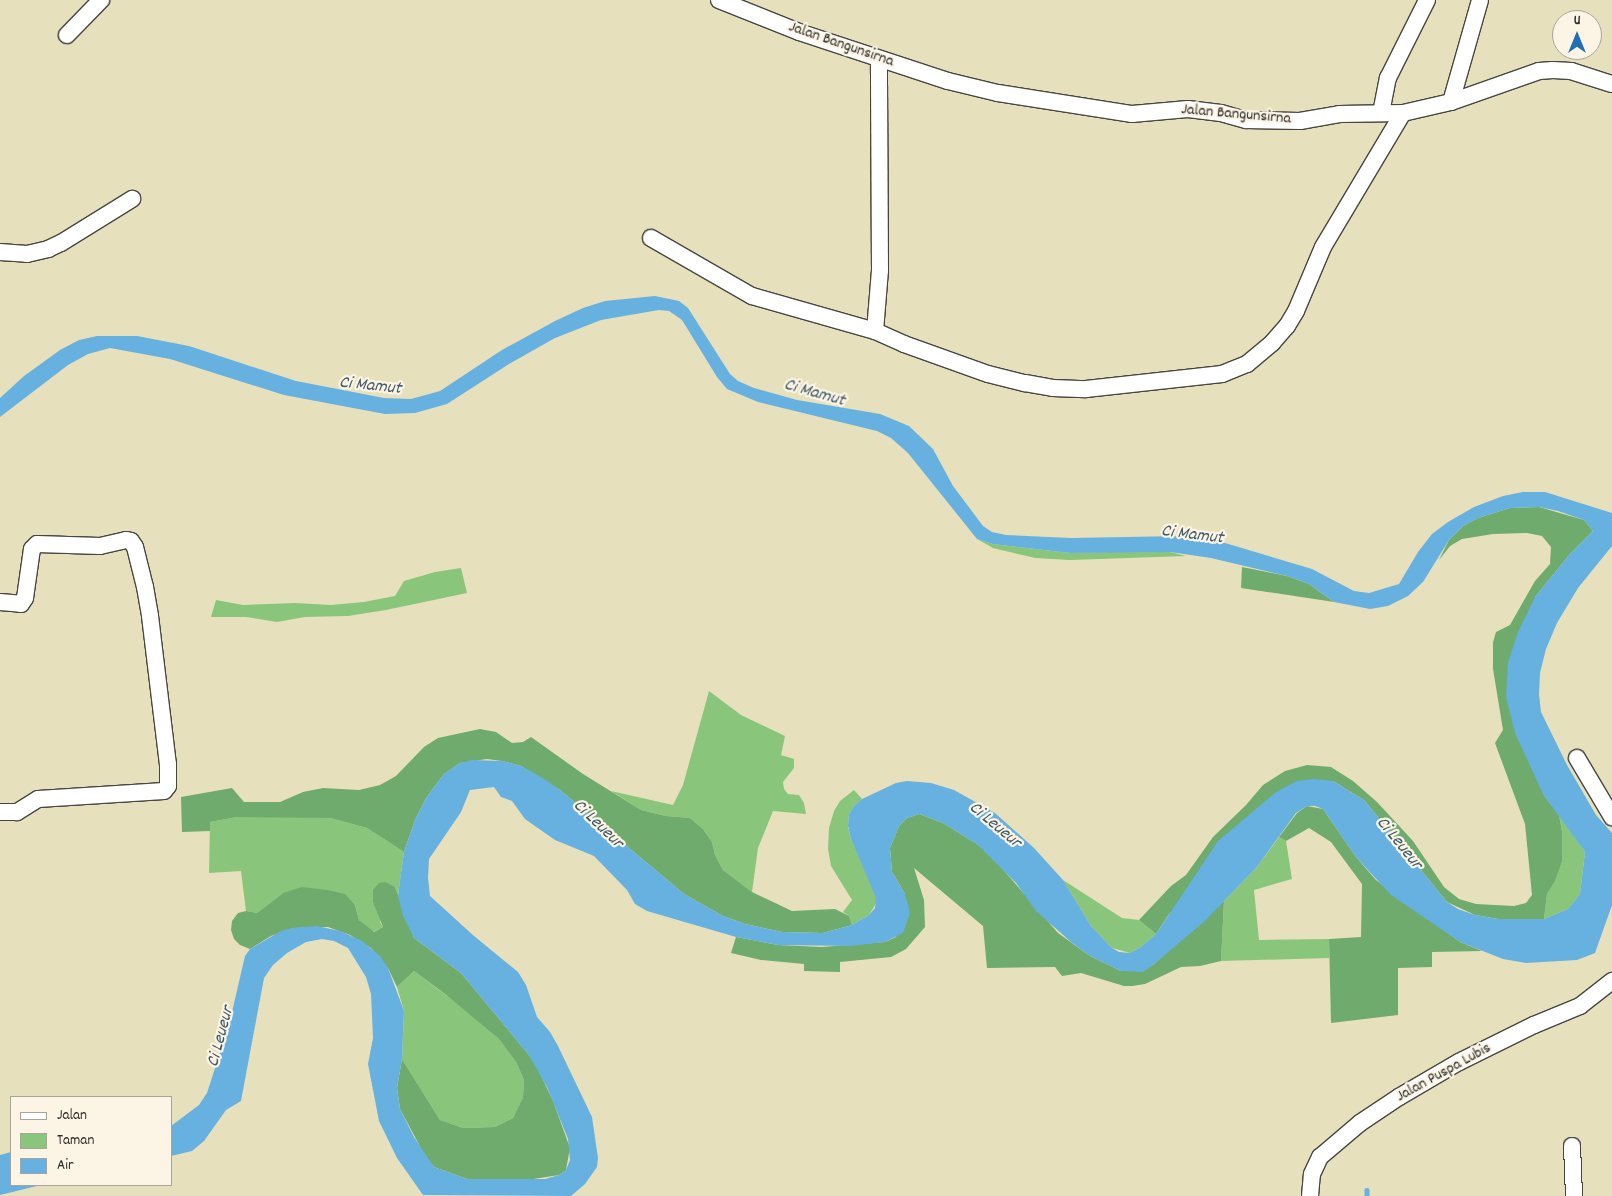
<!DOCTYPE html>
<html>
<head>
<meta charset="utf-8">
<style>
  body { margin:0 }
  #map { position:relative; width:1612px; height:1196px; overflow:hidden; background:#e7e0bc; font-family:Dekko,sans-serif }
  div>[style] { position:absolute }
  .green>* { inset:0; background:#89c67c }
  .forest>* { inset:0; background:#6eab6c }
  .water>* { inset:0; background:#66b1df }
  .stream>* { height:4.5px; margin:-2.25px; padding:0 2.25px; transform-origin:2.25px; border-radius:2.25px; background:#66b1df }
  .roads { filter:drop-shadow(1px 0 #474641) drop-shadow(-1px 0 #474641) drop-shadow(0 1px #474641) drop-shadow(0 -1px #474641) }
  .minor>* { height:16px; margin:-8px; padding:0 8px; transform-origin:8px; border-radius:8px; background:#fff }
  span { translate:-50% -50%; white-space:nowrap; text-align:center; line-height:1.15; -webkit-text-stroke:4.5px #fcf5e5; paint-order:stroke }
  .street-label { font-size:16px; color:#2b2b2b }
  .water-label { font-size:18px; color:#405a6a; font-style:italic }
  .legend { position:absolute; left:10px; top:1096px; width:162px; height:90px; box-sizing:border-box; background:#fcf5e5; border:1px solid #a8a49b; margin:0; padding:6px 9px; list-style:none; font-size:15px; color:#2b2b2b }
  .legend li { display:flex; align-items:center; gap:10px; height:25px }
  .legend b { width:25px; border:1px solid #a8a49b }
  .north { position:absolute; left:1552px; top:10px; width:50px; height:50px; box-sizing:border-box; background:#fcf5e5; border:1px solid #a8a49b; border-radius:50%; rotate:0deg; font-size:14px; font-weight:700; line-height:20px; text-align:center; color:#2b2b2b }
  .north::after { content:''; display:block; margin:auto; width:18px; height:22px; background:#1f6fb2; clip-path:polygon(50% 0,100% 100%,50% 72%,0 100%) }
</style>
</head>
<body>
<div id="map">
  <div class="green">
    <i style="clip-path:polygon(977px 539px,993px 544px,1070px 553px,1151px 551px,1170px 552px,1186px 556px,1070px 560px,1035px 558px,993px 548px)"></i>
    <i style="clip-path:polygon(461px 568px,467px 593px,386px 610px,348px 616px,305px 617px,277px 622px,246px 617px,211px 617px,216px 600px,243px 605px,295px 603px,331px 605px,364px 602px,395px 596px,404px 581px,435px 572px)"></i>
    <i style="clip-path:polygon(709px 691px,741px 715px,785px 736px,781px 755px,794px 759px,794px 768px,783px 782px,784px 789px,788px 794px,799px 795px,804px 803px,806px 814px,773px 811px,758px 848px,752px 892px,723px 870px,715px 855px,712px 842px,703px 829px,690px 818px,666px 816px,641px 810px,611px 791px,673px 805px,683px 785px)"></i>
    <i style="clip-path:polygon(854px 790px,862px 799px,854px 806px,849px 814px,848px 827px,851px 839px,875px 891px,877px 902px,869px 915px,852px 925px,849px 916px,843px 912px,852px 900px,831px 866px,828px 849px,829px 828px,834px 811px,840px 801px)"></i>
    <i style="clip-path:polygon(1559px 815px,1585px 852px,1580px 894px,1568px 909px,1544px 919px,1547px 894px,1554px 883px,1562px 831px)"></i>
    <i style="clip-path:polygon(295px 816px,330px 818px,367px 828px,404px 852px,398px 895px,395px 887px,380px 922px,383px 927px,373px 932px,369px 930px,359px 920px,355px 905px,283px 893px,257px 913px,246px 911px,241px 871px,209px 873px,210px 822px,237px 817px)"></i>
    <i style="clip-path:polygon(1279px 837px,1286px 841px,1292px 879px,1254px 890px,1259px 940px,1329px 939px,1329px 958px,1221px 961px,1224px 901px,1256px 868px)"></i>
    <i style="clip-path:polygon(1063px 880px,1122px 918px,1139px 920px,1156px 934px,1141px 947px,1130px 953px,1112px 948px,1091px 926px)"></i>
    <i style="clip-path:polygon(414px 971px,475px 1017px,498px 1038px,516px 1062px,524px 1080px,523px 1097px,513px 1118px,495px 1127px,463px 1128px,440px 1120px,402px 1059px,404px 1011px,397px 987px)"></i>
  </div>
  <div class="forest">
    <i style="clip-path:polygon(1539px 507px,1584px 520px,1593px 531px,1570px 554px,1535px 597px,1543px 794px,1559px 815px,1562px 831px,1562px 861px,1554px 883px,1547px 894px,1544px 919px,1498px 919px,1475px 915px,1447px 902px,1364px 800px,1333px 781px,1169px 914px,1156px 934px,1139px 920px,1171px 886px,1186px 875px,1213px 837px,1246px 805px,1263px 785px,1285px 771px,1307px 765px,1331px 767px,1353px 781px,1377px 802px,1413px 841px,1444px 887px,1459px 899px,1476px 904px,1514px 906px,1526px 903px,1532px 895px,1525px 824px,1495px 743px,1503px 730px,1493px 669px,1493px 642px,1496px 632px,1510px 625px,1535px 581px,1550px 564px,1551px 547px,1542px 536px,1527px 533px,1493px 534px,1462px 539px,1450px 546px,1439px 560px,1449px 540px,1463px 526px,1478px 518px,1510px 508px)"></i>
    <i style="clip-path:polygon(1242px 567px,1287px 576px,1309px 584px,1334px 602px,1241px 588px)"></i>
    <i style="clip-path:polygon(480px 729px,496px 732px,512px 743px,523px 742px,531px 737px,583px 774px,641px 810px,666px 816px,690px 818px,703px 829px,712px 842px,715px 855px,723px 870px,752px 892px,792px 911px,835px 909px,849px 916px,852px 925px,823px 933px,782px 932px,745px 924px,723px 916px,684px 894px,560px 790px,521px 766px,502px 761px,487px 759px,460px 763px,444px 774px,426px 798px,415px 820px,404px 852px,367px 828px,330px 818px,237px 817px,210px 822px,210px 831px,182px 832px,181px 797px,232px 788px,244px 802px,280px 802px,303px 792px,323px 788px,359px 790px,380px 785px,396px 776px,424px 747px,438px 738px)"></i>
    <i style="clip-path:polygon(1307px 806px,1323px 809px,1356px 857px,1376px 880px,1460px 942px,1482px 951px,1432px 952px,1432px 967px,1398px 968px,1398px 1015px,1331px 1023px,1329px 939px,1361px 937px,1362px 884px,1331px 842px,1309px 828px,1286px 841px,1279px 837px,1297px 813px)"></i>
    <i style="clip-path:polygon(919px 814px,943px 823px,977px 844px,994px 859px,1058px 933px,1090px 956px,1121px 971px,1153px 965px,1224px 901px,1221px 961px,1200px 966px,1181px 967px,1145px 984px,1132px 986px,1124px 986px,1081px 973px,1062px 976px,1055px 967px,987px 968px,983px 926px,914px 868px,924px 900px,925px 927px,906px 949px,891px 957px,840px 962px,840px 972px,804px 971px,804px 964px,761px 960px,731px 953px,736px 937px,778px 945px,822px 947px,885px 942px,896px 937px,905px 894px,892px 872px,890px 848px,899px 826px,907px 818px)"></i>
    <i style="clip-path:polygon(385px 882px,395px 887px,414px 938px,461px 973px,529px 1055px,538px 1069px,553px 1101px,570px 1148px,566px 1170px,559px 1175px,527px 1180px,467px 1179px,434px 1167px,423px 1152px,400px 1109px,397px 1088px,402px 1059px,440px 1120px,463px 1128px,495px 1127px,513px 1118px,523px 1097px,524px 1080px,516px 1062px,498px 1038px,445px 994px,414px 971px,397px 987px,388px 968px,371px 948px,350px 935px,328px 927px,293px 928px,271px 936px,250px 949px,240px 945px,234px 939px,231px 930px,232px 921px,238px 913px,246px 911px,257px 913px,283px 893px,302px 887px,327px 890px,345px 894px,355px 905px,359px 920px,374px 932px,383px 927px,373px 902px,373px 890px,379px 883px)"></i>
  </div>
  <div class="water">
    <i style="clip-path:polygon(655px 296px,679px 301px,688px 308px,730px 374px,738px 381px,754px 388px,797px 400px,880px 414px,909px 426px,933px 449px,953px 486px,983px 526px,992px 532px,1006px 535px,1071px 538px,1181px 536px,1215px 540px,1312px 569px,1354px 591px,1369px 593px,1399px 584px,1418px 552px,1432px 534px,1448px 522px,1474px 507px,1503px 496px,1523px 492px,1545px 492px,1612px 513px,1612px 546px,1578px 588px,1557px 623px,1546px 649px,1540px 673px,1539px 695px,1541px 712px,1567px 765px,1596px 815px,1612px 833px,1612px 905px,1595px 953px,1577px 960px,1526px 963px,1503px 959px,1460px 942px,1391px 895px,1356px 857px,1323px 809px,1315px 806px,1307px 806px,1296px 813px,1256px 868px,1224px 901px,1206px 920px,1153px 965px,1143px 972px,1121px 971px,1090px 956px,1071px 942px,1036px 911px,1016px 883px,977px 844px,943px 823px,919px 814px,907px 818px,899px 826px,890px 848px,892px 872px,905px 894px,910px 913px,903px 933px,885px 942px,851px 946px,778px 945px,736px 937px,647px 911px,635px 904px,627px 890px,594px 856px,555px 840px,525px 819px,512px 801px,501px 797px,494px 787px,470px 790px,461px 812px,429px 859px,428px 878px,430px 896px,474px 936px,518px 972px,526px 985px,537px 1017px,550px 1032px,558px 1046px,592px 1117px,598px 1158px,597px 1167px,585px 1184px,571px 1196px,423px 1195px,397px 1158px,379px 1121px,368px 1064px,373px 1038px,371px 994px,366px 977px,348px 948px,334px 941px,322px 939px,306px 942px,287px 953px,273px 965px,264px 978px,241px 1101px,226px 1110px,204px 1141px,192px 1151px,171px 1156px,171px 1126px,199px 1105px,207px 1093px,229px 1025px,245px 956px,250px 949px,281px 931px,292px 928px,317px 926px,340px 931px,362px 941px,381px 957px,388px 968px,404px 1011px,402px 1059px,397px 1088px,400px 1109px,414px 1137px,434px 1167px,467px 1179px,545px 1179px,559px 1175px,566px 1170px,570px 1160px,568px 1139px,547px 1087px,529px 1055px,461px 973px,414px 938px,403px 916px,398px 895px,404px 852px,415px 820px,426px 798px,444px 774px,460px 763px,472px 760px,502px 761px,521px 766px,541px 777px,560px 790px,684px 894px,723px 916px,745px 924px,782px 932px,823px 933px,852px 925px,869px 915px,875px 908px,876px 898px,851px 839px,848px 826px,849px 814px,854px 806px,862px 799px,896px 783px,907px 781px,931px 783px,954px 790px,995px 813px,1034px 848px,1063px 880px,1091px 926px,1112px 948px,1119px 952px,1130px 953px,1141px 947px,1156px 934px,1218px 841px,1276px 792px,1297px 781px,1314px 779px,1333px 781px,1364px 800px,1447px 902px,1458px 909px,1475px 915px,1498px 919px,1544px 919px,1568px 909px,1580px 894px,1585px 852px,1543px 794px,1515px 733px,1506px 697px,1508px 662px,1518px 632px,1535px 597px,1570px 554px,1593px 531px,1584px 520px,1558px 511px,1539px 507px,1510px 508px,1478px 518px,1463px 526px,1449px 540px,1423px 582px,1408px 596px,1388px 606px,1370px 609px,1334px 602px,1309px 584px,1287px 576px,1211px 558px,1170px 552px,1070px 553px,993px 544px,977px 539px,908px 453px,891px 438px,877px 431px,758px 402px,727px 389px,717px 377px,682px 320px,669px 311px,659px 310px,601px 320px,555px 338px,509px 364px,447px 404px,415px 413px,385px 414px,284px 395px,170px 359px,110px 348px,88px 354px,68px 365px,0 417px,0 398px,24px 376px,60px 350px,79px 340px,97px 336px,137px 336px,189px 346px,296px 381px,384px 398px,411px 399px,440px 391px,502px 350px,555px 321px,583px 308px,605px 301px)"></i>
    <i style="clip-path:polygon(11px 1152px,11px 1185px,41px 1185px,0 1195px,0 1155px)"></i>
  </div>
  <div class="stream">
    <i style="left:1367px;top:1190px;width:6px;rotate:90deg"></i>
  </div>
  <div class="roads">
    <div class="minor">
      <i style="left:719px;top:0;width:86px;rotate:21.8deg"></i>
      <i style="left:799px;top:32px;width:157px;rotate:18.2deg"></i>
      <i style="left:948px;top:81px;width:51px;rotate:13.5deg"></i>
      <i style="left:998px;top:93px;width:136px;rotate:8.9deg"></i>
      <i style="left:1132px;top:114px;width:56px;rotate:-5.1deg"></i>
      <i style="left:1188px;top:109px;width:33px;rotate:7deg"></i>
      <i style="left:1221px;top:113px;width:26px;rotate:16deg"></i>
      <i style="left:1246px;top:120px;width:54px;rotate:1.1deg"></i>
      <i style="left:1300px;top:121px;width:40px;rotate:-10deg"></i>
      <i style="left:1339px;top:114px;width:64px;rotate:-0.9deg"></i>
      <i style="left:1403px;top:113px;width:49px;rotate:-12.9deg"></i>
      <i style="left:1451px;top:102px;width:93px;rotate:-19.4deg"></i>
      <i style="left:1539px;top:71px;width:14px;rotate:-4deg"></i>
      <i style="left:1553px;top:70px;width:18px;rotate:3deg"></i>
      <i style="left:1571px;top:71px;width:43px;rotate:17.6deg"></i>
      <i style="left:67px;top:35px;width:49px;rotate:-45.8deg"></i>
      <i style="left:1451px;top:102px;width:106px;rotate:-74.1deg"></i>
      <i style="left:1381px;top:113px;width:36px;rotate:-79deg"></i>
      <i style="left:1388px;top:78px;width:87px;rotate:-63.4deg"></i>
      <i style="left:651px;top:238px;width:116px;rotate:29.9deg"></i>
      <i style="left:752px;top:296px;width:128px;rotate:15.9deg"></i>
      <i style="left:875px;top:331px;width:32px;rotate:24deg"></i>
      <i style="left:904px;top:344px;width:89px;rotate:19.7deg"></i>
      <i style="left:988px;top:374px;width:38px;rotate:14deg"></i>
      <i style="left:1025px;top:383px;width:28px;rotate:10deg"></i>
      <i style="left:1053px;top:388px;width:33px;rotate:2deg"></i>
      <i style="left:1086px;top:389px;width:137px;rotate:-6.3deg"></i>
      <i style="left:1222px;top:374px;width:27px;rotate:-22deg"></i>
      <i style="left:1247px;top:364px;width:33px;rotate:-40deg"></i>
      <i style="left:1272px;top:343px;width:23px;rotate:-49deg"></i>
      <i style="left:1287px;top:326px;width:17px;rotate:-59deg"></i>
      <i style="left:1296px;top:311px;width:69px;rotate:-67.1deg"></i>
      <i style="left:1323px;top:247px;width:156px;rotate:-59.2deg"></i>
      <i style="left:0;top:252px;width:27px;rotate:4deg"></i>
      <i style="left:27px;top:254px;width:22px;rotate:-13deg"></i>
      <i style="left:48px;top:249px;width:14px;rotate:-25deg"></i>
      <i style="left:61px;top:243px;width:84px;rotate:-31.8deg"></i>
      <i style="left:875px;top:331px;width:61px;rotate:-85.3deg"></i>
      <i style="left:880px;top:270px;width:211px;rotate:-90.3deg"></i>
      <i style="left:0;top:602px;width:21px;rotate:5deg"></i>
      <i style="left:21px;top:604px;width:7px;rotate:-56deg"></i>
      <i style="left:25px;top:598px;width:49px;rotate:-81.9deg"></i>
      <i style="left:32px;top:549px;width:7px;rotate:-45deg"></i>
      <i style="left:37px;top:544px;width:63px;rotate:1.8deg"></i>
      <i style="left:100px;top:546px;width:27px;rotate:-13deg"></i>
      <i style="left:126px;top:540px;width:5px;rotate:11deg"></i>
      <i style="left:131px;top:541px;width:7px;rotate:56deg"></i>
      <i style="left:135px;top:547px;width:41px;rotate:76deg"></i>
      <i style="left:145px;top:587px;width:29px;rotate:80deg"></i>
      <i style="left:150px;top:616px;width:149px;rotate:83.1deg"></i>
      <i style="left:168px;top:764px;width:22px;rotate:90deg"></i>
      <i style="left:168px;top:786px;width:6px;rotate:129deg"></i>
      <i style="left:164px;top:791px;width:126px;rotate:176.4deg"></i>
      <i style="left:38px;top:799px;width:25px;rotate:148deg"></i>
      <i style="left:17px;top:812px;width:17px;rotate:180deg"></i>
      <i style="left:1577px;top:758px;width:69px;rotate:59.3deg"></i>
      <i style="left:1572px;top:1146px;width:50px;rotate:87.7deg"></i>
      <i style="left:1310px;top:1196px;width:22px;rotate:-85deg"></i>
      <i style="left:1312px;top:1174px;width:19px;rotate:-65deg"></i>
      <i style="left:1320px;top:1157px;width:52px;rotate:-40.4deg"></i>
      <i style="left:1360px;top:1123px;width:47px;rotate:-33.7deg"></i>
      <i style="left:1399px;top:1097px;width:69px;rotate:-30.3deg"></i>
      <i style="left:1459px;top:1062px;width:84px;rotate:-26.3deg"></i>
      <i style="left:1534px;top:1025px;width:50px;rotate:-22.4deg"></i>
      <i style="left:1580px;top:1006px;width:41px;rotate:-38deg"></i>
    </div>
  </div>
  <div class="street-label">
    <span style="left:841px;top:45px;rotate:19deg">Jalan Bangunsirna</span>
    <span style="left:1236px;top:115px;rotate:5deg">Jalan Bangunsirna</span>
    <span style="left:1444px;top:1073px;rotate:-29deg">Jalan Puspa Lubis</span>
  </div>
  <div class="water-label">
    <span style="left:370px;top:387px;rotate:6deg">Ci Mamut</span>
    <span style="left:814px;top:394px;rotate:16deg">Ci Mamut</span>
    <span style="left:1192px;top:536px;rotate:7deg">Ci Mamut</span>
    <span style="left:597px;top:825px;rotate:44deg">Ci Leueur</span>
    <span style="left:994px;top:826px;rotate:40deg">Ci Leueur</span>
    <span style="left:1398px;top:844px;rotate:51deg">Ci Leueur</span>
    <span style="left:222px;top:1037px;rotate:-75deg">Ci Leueur</span>
  </div>
  <ul class="legend">
  <li><b style="height:6px;background:#fff"></b>Jalan</li>
  <li><b style="height:14px;background:#89c67c"></b>Taman</li>
  <li><b style="height:14px;background:#66b1df"></b>Air</li>
  </ul>
  <div class="north">U</div>
</div>
</body>
</html>
